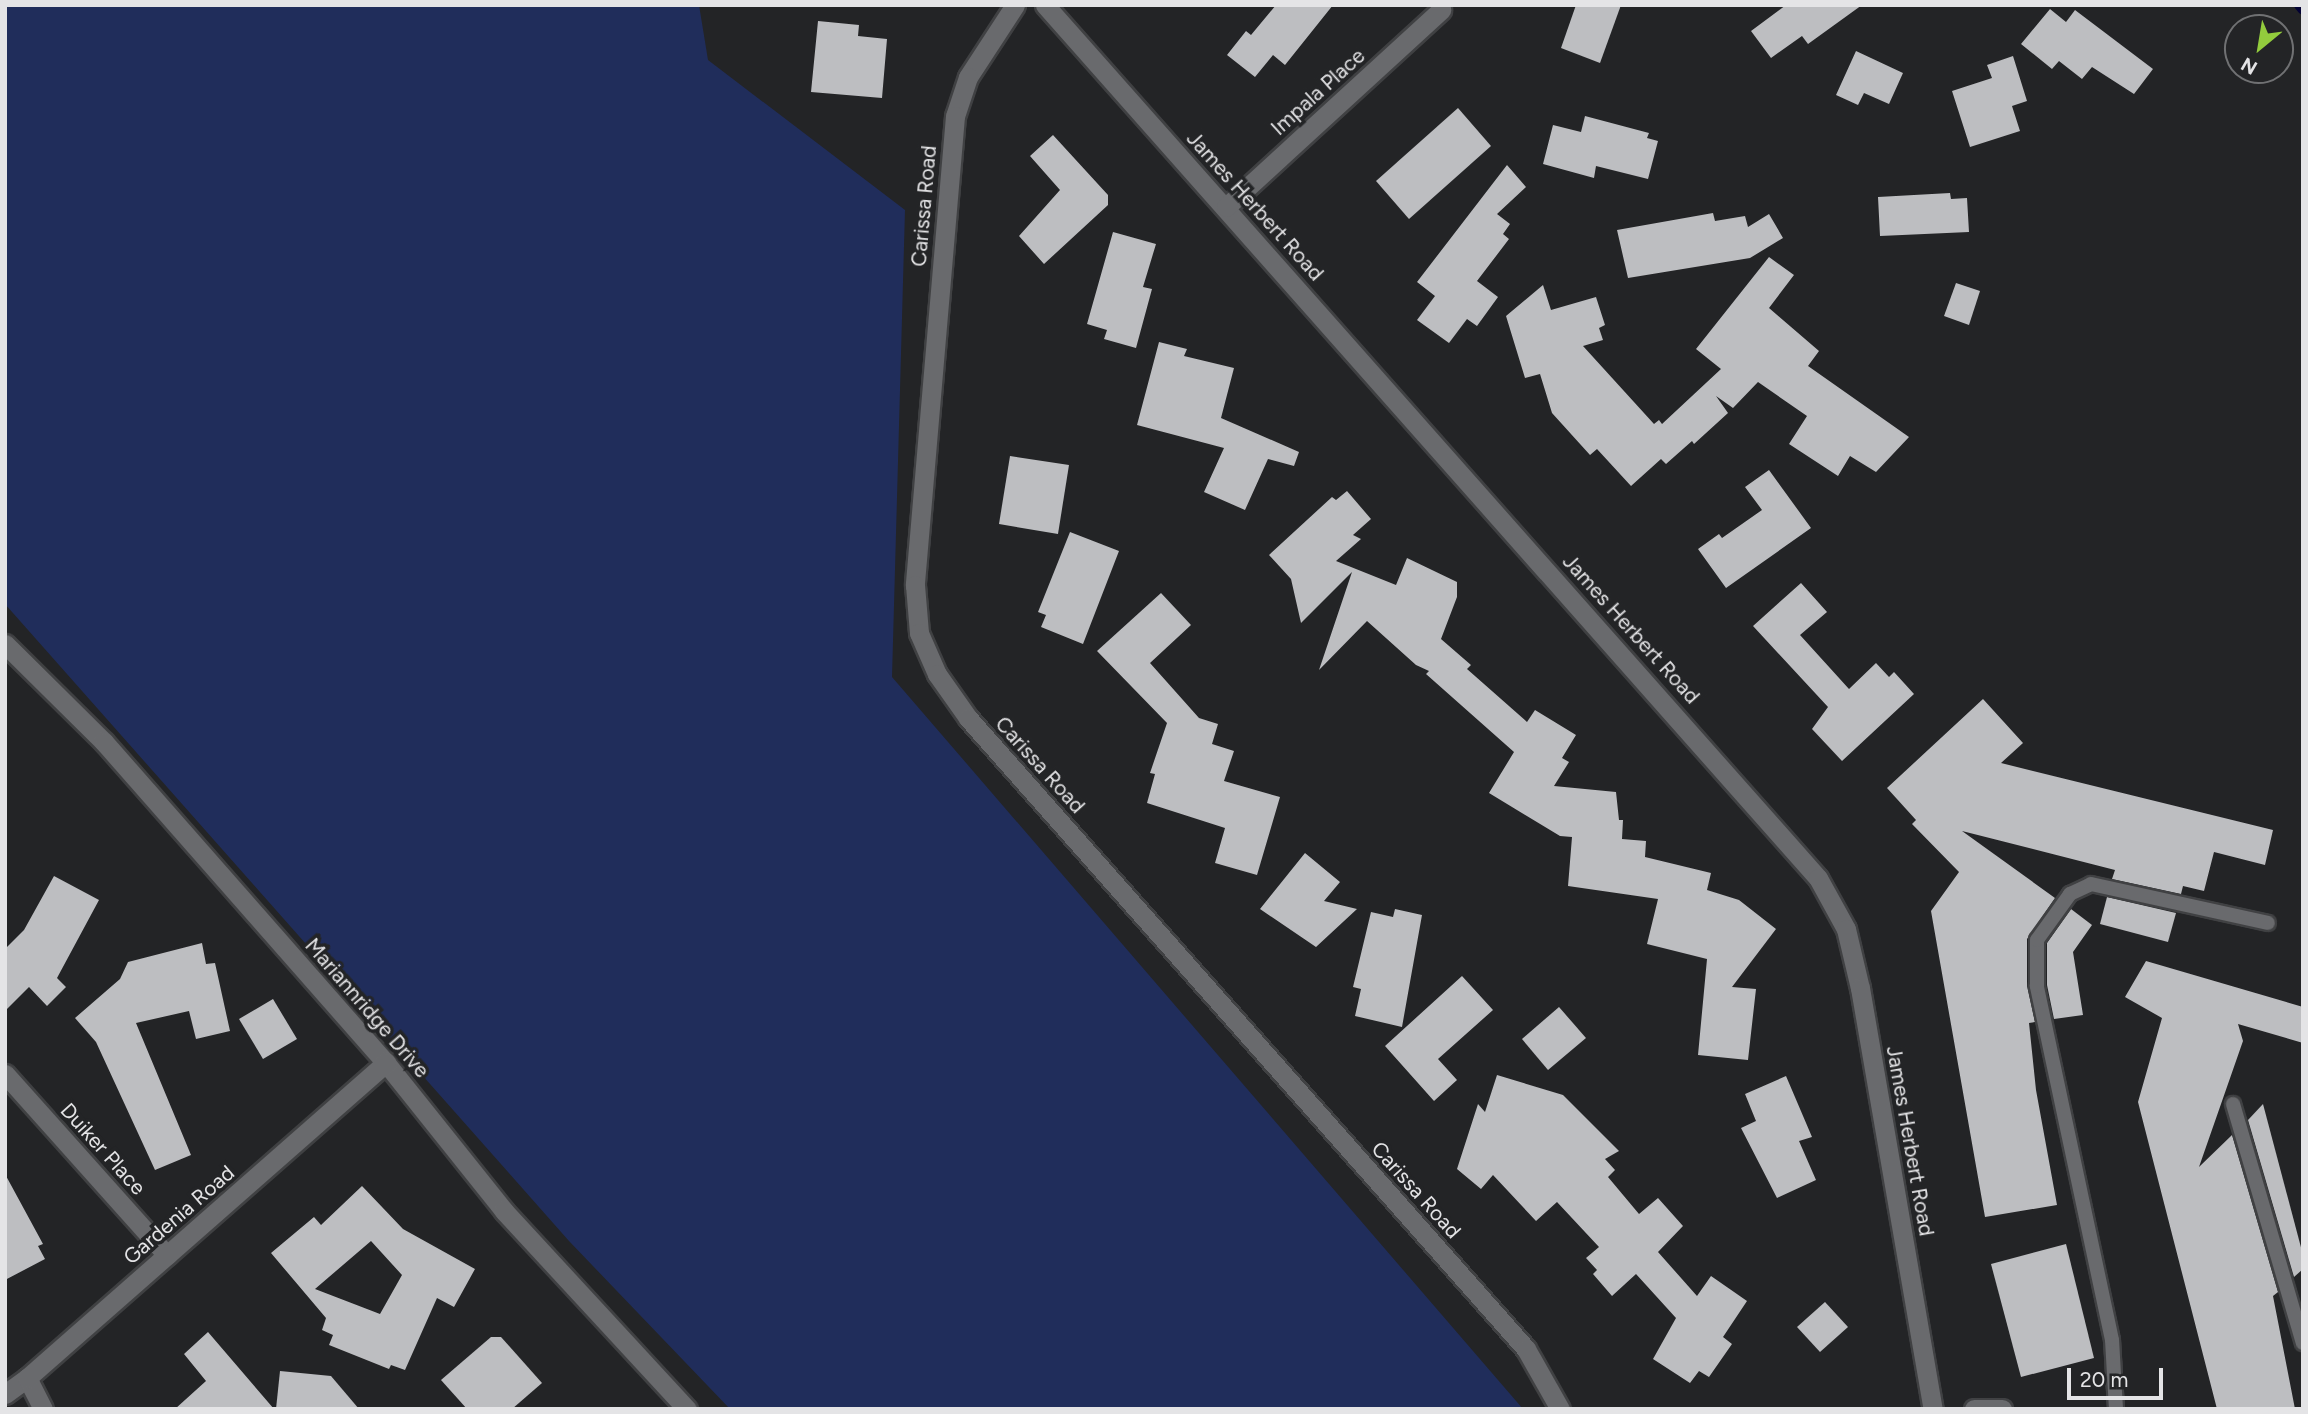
<!DOCTYPE html>
<html>
<head>
<meta charset="utf-8">
<style>
  body { margin:0 }
  #map { position:relative; width:2308px; height:1414px; overflow:hidden; background:#232426; font-family:Figtree,sans-serif }
  div>[style] { position:absolute }
  .green>* { inset:0; background:#202d5b }
  .stream>* { height:10px; margin:-5px; padding:0 5px; transform-origin:5px; border-radius:5px; background:#030134 }
  .building>* { inset:0; background:#bdbec1 }
  .roads { filter:drop-shadow(2px 0 #404143) drop-shadow(-2px 0 #404143) drop-shadow(0 2px #404143) drop-shadow(0 -2px #404143) }
  .service>* { height:14px; margin:-7px; padding:0 7px; transform-origin:7px; border-radius:7px; background:#696a6d }
  .minor>* { height:19px; margin:-9.5px; padding:0 9.5px; transform-origin:9.5px; border-radius:9.5px; background:#696a6d }
  span { translate:-50% -50%; white-space:nowrap; text-align:center; line-height:1.15; -webkit-text-stroke:7px #232426; paint-order:stroke }
  .street-label { font-size:21px; color:#e4e4e6 }
  .frame { position:absolute; inset:0; border:7px solid #e4e4e6; pointer-events:none }
  .north { position:absolute; left:2224px; top:14px; width:70px; height:70px; box-sizing:border-box; background:#232426; border:2px solid #707173; border-radius:50%; rotate:210deg; font-size:19px; font-weight:700; line-height:28px; text-align:center; color:#e4e4e6 }
  .north::after { content:''; display:block; margin:auto; width:24px; height:32px; background:#93cc3d; clip-path:polygon(50% 0,100% 100%,50% 72%,0 100%) }
  .scale { position:absolute; left:2067px; top:1368px; width:96px; height:32px; box-sizing:border-box; border:4px solid #e4e4e6; border-top:0; padding-left:9px; font-size:21px; line-height:24px; white-space:nowrap; color:#e4e4e6; -webkit-text-stroke:5px #232426; paint-order:stroke }
</style>
</head>
<body>
<div id="map">
  <div class="green">
    <i style="clip-path:polygon(5px 5px,699px 5px,708px 60px,905px 210px,892px 677px,1523px 1409px,730px 1409px,569px 1241px,5px 604px)"></i>
  </div>
  <div class="stream">
    <i style="left:2299px;top:5px;width:6px;rotate:51deg"></i>
  </div>
  <div class="building">
    <i style="clip-path:polygon(1276px 5px,1333px 5px,1285px 65px,1273px 55px,1255px 77px,1227px 55px,1246px 31px,1251px 35px)"></i>
    <i style="clip-path:polygon(1576px 5px,1621px 5px,1600px 63px,1561px 48px)"></i>
    <i style="clip-path:polygon(1786px 5px,1862px 5px,1808px 44px,1802px 36px,1771px 58px,1751px 31px)"></i>
    <i style="clip-path:polygon(2050px 9px,2066px 22px,2075px 10px,2153px 69px,2134px 94px,2092px 67px,2082px 79px,2059px 61px,2052px 69px,2021px 44px)"></i>
    <i style="clip-path:polygon(818px 21px,859px 25px,858px 36px,887px 39px,882px 98px,811px 92px)"></i>
    <i style="clip-path:polygon(1856px 51px,1903px 73px,1889px 104px,1864px 93px,1858px 105px,1836px 95px)"></i>
    <i style="clip-path:polygon(2013px 56px,2027px 101px,2012px 106px,2020px 131px,1970px 147px,1952px 91px,1992px 78px,1987px 65px)"></i>
    <i style="clip-path:polygon(1458px 108px,1491px 146px,1409px 219px,1376px 181px)"></i>
    <i style="clip-path:polygon(1585px 116px,1649px 133px,1647px 138px,1658px 141px,1648px 179px,1596px 166px,1594px 178px,1543px 164px,1553px 125px,1581px 132px)"></i>
    <i style="clip-path:polygon(1053px 135px,1108px 195px,1108px 205px,1044px 264px,1019px 236px,1060px 190px,1030px 156px)"></i>
    <i style="clip-path:polygon(1507px 165px,1526px 187px,1497px 214px,1510px 224px,1503px 234px,1509px 239px,1477px 281px,1498px 297px,1477px 326px,1467px 319px,1449px 343px,1417px 320px,1435px 296px,1417px 282px)"></i>
    <i style="clip-path:polygon(1950px 193px,1951px 199px,1967px 198px,1969px 232px,1880px 236px,1878px 197px)"></i>
    <i style="clip-path:polygon(1713px 213px,1715px 221px,1745px 216px,1748px 227px,1769px 214px,1783px 238px,1750px 258px,1628px 278px,1617px 230px)"></i>
    <i style="clip-path:polygon(1113px 232px,1156px 244px,1143px 287px,1152px 289px,1136px 348px,1104px 339px,1107px 330px,1087px 324px)"></i>
    <i style="clip-path:polygon(1769px 257px,1794px 275px,1769px 308px,1819px 351px,1808px 366px,1909px 437px,1876px 472px,1850px 456px,1838px 476px,1789px 444px,1807px 416px,1758px 382px,1733px 408px,1716px 396px,1728px 413px,1694px 444px,1692px 441px,1666px 464px,1661px 459px,1631px 486px,1597px 449px,1590px 455px,1552px 413px,1540px 374px,1525px 378px,1506px 316px,1543px 285px,1551px 310px,1596px 297px,1605px 325px,1599px 328px,1603px 340px,1583px 346px,1654px 424px,1659px 420px,1662px 424px,1721px 369px,1696px 349px)"></i>
    <i style="clip-path:polygon(1956px 283px,1980px 291px,1969px 325px,1944px 316px)"></i>
    <i style="clip-path:polygon(1159px 342px,1187px 349px,1184px 356px,1234px 368px,1221px 418px,1299px 452px,1294px 466px,1268px 459px,1245px 510px,1204px 492px,1224px 448px,1137px 425px)"></i>
    <i style="clip-path:polygon(1010px 456px,1069px 465px,1058px 534px,999px 524px)"></i>
    <i style="clip-path:polygon(1769px 470px,1811px 528px,1726px 588px,1698px 549px,1719px 534px,1722px 538px,1762px 510px,1745px 487px)"></i>
    <i style="clip-path:polygon(1347px 491px,1371px 519px,1353px 535px,1361px 539px,1336px 561px,1396px 585px,1407px 558px,1457px 582px,1457px 597px,1441px 639px,1471px 665px,1467px 669px,1527px 722px,1535px 710px,1576px 735px,1562px 758px,1569px 762px,1554px 786px,1616px 792px,1619px 820px,1623px 820px,1622px 839px,1646px 841px,1645px 857px,1711px 873px,1707px 890px,1739px 900px,1776px 929px,1732px 987px,1756px 989px,1748px 1060px,1698px 1055px,1707px 959px,1647px 944px,1658px 899px,1568px 886px,1572px 837px,1560px 836px,1489px 793px,1514px 752px,1426px 674px,1429px 671px,1416px 665px,1367px 621px,1319px 670px,1352px 572px,1301px 623px,1291px 579px,1269px 555px,1332px 497px,1336px 500px)"></i>
    <i style="clip-path:polygon(1070px 532px,1119px 551px,1083px 644px,1041px 627px,1046px 615px,1038px 612px)"></i>
    <i style="clip-path:polygon(1801px 583px,1827px 612px,1800px 635px,1849px 689px,1876px 663px,1889px 677px,1894px 672px,1914px 694px,1842px 761px,1812px 729px,1828px 707px,1753px 626px)"></i>
    <i style="clip-path:polygon(1161px 593px,1191px 625px,1150px 663px,1199px 718px,1218px 724px,1212px 744px,1234px 751px,1224px 781px,1280px 797px,1257px 875px,1215px 863px,1225px 828px,1147px 803px,1155px 774px,1150px 773px,1167px 723px,1097px 651px)"></i>
    <i style="clip-path:polygon(1983px 699px,2023px 743px,2001px 763px,2273px 830px,2265px 865px,2214px 852px,2204px 891px,2183px 886px,2181px 894px,2112px 879px,2115px 870px,1962px 831px,2055px 898px,2027px 939px,2027px 986px,2035px 1022px,2029px 1023px,2036px 1090px,2057px 1205px,1985px 1217px,1931px 911px,1959px 872px,1912px 824px,1916px 820px,1887px 788px)"></i>
    <i style="clip-path:polygon(1305px 853px,1340px 882px,1324px 901px,1357px 909px,1316px 947px,1260px 909px)"></i>
    <i style="clip-path:polygon(54px 876px,99px 900px,57px 978px,66px 987px,47px 1006px,29px 987px,5px 1011px,5px 949px,24px 930px)"></i>
    <i style="clip-path:polygon(2107px 897px,2176px 913px,2168px 942px,2100px 924px)"></i>
    <i style="clip-path:polygon(1395px 909px,1422px 915px,1402px 1027px,1355px 1016px,1361px 989px,1353px 987px,1371px 912px,1393px 917px)"></i>
    <i style="clip-path:polygon(2071px 909px,2092px 925px,2073px 952px,2083px 1015px,2054px 1019px,2047px 985px,2047px 943px)"></i>
    <i style="clip-path:polygon(202px 943px,206px 964px,215px 963px,230px 1031px,196px 1039px,189px 1011px,136px 1023px,191px 1155px,155px 1170px,96px 1042px,75px 1018px,120px 979px,128px 962px)"></i>
    <i style="clip-path:polygon(2146px 961px,2303px 1007px,2303px 1043px,2238px 1024px,2243px 1041px,2199px 1167px,2232px 1135px,2278px 1292px,2273px 1296px,2295px 1409px,2217px 1409px,2138px 1102px,2162px 1018px,2125px 997px)"></i>
    <i style="clip-path:polygon(1462px 976px,1493px 1010px,1438px 1059px,1457px 1080px,1434px 1101px,1385px 1046px)"></i>
    <i style="clip-path:polygon(273px 999px,297px 1039px,263px 1059px,239px 1019px)"></i>
    <i style="clip-path:polygon(1559px 1007px,1586px 1038px,1548px 1070px,1522px 1039px)"></i>
    <i style="clip-path:polygon(1497px 1075px,1563px 1095px,1619px 1151px,1605px 1159px,1615px 1170px,1608px 1177px,1639px 1214px,1658px 1198px,1683px 1226px,1658px 1252px,1697px 1296px,1711px 1276px,1747px 1301px,1723px 1337px,1732px 1344px,1709px 1377px,1699px 1371px,1690px 1383px,1653px 1359px,1676px 1318px,1636px 1274px,1612px 1296px,1593px 1274px,1597px 1270px,1586px 1258px,1599px 1247px,1557px 1202px,1536px 1221px,1493px 1175px,1481px 1189px,1457px 1169px,1478px 1104px,1485px 1112px)"></i>
    <i style="clip-path:polygon(1786px 1076px,1812px 1137px,1799px 1141px,1816px 1180px,1777px 1198px,1741px 1128px,1756px 1121px,1745px 1094px)"></i>
    <i style="clip-path:polygon(2263px 1104px,2303px 1255px,2303px 1269px,2294px 1277px,2248px 1120px)"></i>
    <i style="clip-path:polygon(5px 1174px,43px 1244px,38px 1246px,45px 1259px,5px 1280px)"></i>
    <i style="clip-path:polygon(evenodd,362px 1186px,403px 1229px,475px 1269px,454px 1307px,437px 1298px,405px 1370px,391px 1365px,389px 1369px,329px 1345px,333px 1335px,322px 1330px,326px 1318px,271px 1253px,314px 1217px,321px 1225px,362px 1186px,371px 1241px,402px 1275px,380px 1314px,315px 1289px,371px 1241px)"></i>
    <i style="clip-path:polygon(2066px 1244px,2094px 1358px,2021px 1377px,1991px 1264px)"></i>
    <i style="clip-path:polygon(1825px 1302px,1848px 1327px,1820px 1352px,1797px 1327px)"></i>
    <i style="clip-path:polygon(208px 1332px,274px 1409px,175px 1409px,206px 1381px,184px 1354px)"></i>
    <i style="clip-path:polygon(491px 1337px,501px 1337px,542px 1383px,512px 1409px,467px 1409px,441px 1380px)"></i>
    <i style="clip-path:polygon(280px 1371px,331px 1376px,359px 1409px,276px 1409px)"></i>
  </div>
  <div class="roads">
    <div class="service">
      <i style="left:2233px;top:1104px;width:249px;rotate:73.7deg"></i>
      <i style="left:2116px;top:1409px;width:69px;rotate:-93.3deg"></i>
      <i style="left:2112px;top:1340px;width:362px;rotate:-102deg"></i>
      <i style="left:2037px;top:986px;width:46px;rotate:-90deg"></i>
      <i style="left:2037px;top:940px;width:57px;rotate:-54.3deg"></i>
      <i style="left:2070px;top:894px;width:23px;rotate:-25deg"></i>
      <i style="left:2091px;top:884px;width:181px;rotate:12.4deg"></i>
    </div>
    <div class="minor">
      <i style="left:1015px;top:5px;width:86px;rotate:123.1deg"></i>
      <i style="left:968px;top:77px;width:41px;rotate:108.4deg"></i>
      <i style="left:955px;top:116px;width:471px;rotate:94.9deg"></i>
      <i style="left:915px;top:585px;width:48px;rotate:85.2deg"></i>
      <i style="left:919px;top:633px;width:45px;rotate:66.3deg"></i>
      <i style="left:937px;top:674px;width:54px;rotate:54.8deg"></i>
      <i style="left:968px;top:718px;width:842px;rotate:48.51deg"></i>
      <i style="left:1526px;top:1349px;width:69px;rotate:60.5deg"></i>
      <i style="left:1045px;top:5px;width:1166px;rotate:48.48deg"></i>
      <i style="left:1818px;top:878px;width:58px;rotate:61.2deg"></i>
      <i style="left:1846px;top:929px;width:61px;rotate:76.7deg"></i>
      <i style="left:1860px;top:988px;width:427px;rotate:80.2deg"></i>
      <i style="left:1226px;top:207px;width:292px;rotate:-42.5deg"></i>
      <i style="left:5px;top:644px;width:139px;rotate:44.7deg"></i>
      <i style="left:104px;top:742px;width:427px;rotate:48.7deg"></i>
      <i style="left:386px;top:1063px;width:189px;rotate:51.4deg"></i>
      <i style="left:504px;top:1211px;width:270px;rotate:47.3deg"></i>
      <i style="left:5px;top:1074px;width:243px;rotate:48.2deg"></i>
      <i style="left:5px;top:1394px;width:27px;rotate:-36deg"></i>
      <i style="left:43px;top:1409px;width:35px;rotate:-117deg"></i>
      <i style="left:27px;top:1378px;width:478px;rotate:-41.3deg"></i>
      <i style="left:1974px;top:1409px;width:28px"></i>
    </div>
  </div>
  <div class="street-label">
    <span style="left:1318px;top:92px;rotate:-42deg">Impala Place</span>
    <span style="left:924px;top:206px;rotate:-85deg">Carissa Road</span>
    <span style="left:1255px;top:206px;rotate:48deg">James Herbert Road</span>
    <span style="left:1631px;top:629px;rotate:48deg">James Herbert Road</span>
    <span style="left:1040px;top:765px;rotate:48deg">Carissa Road</span>
    <span style="left:367px;top:1008px;rotate:49deg">Mariannridge Drive</span>
    <span style="left:1910px;top:1141px;rotate:80deg">James Herbert Road</span>
    <span style="left:103px;top:1149px;rotate:48deg">Duiker Place</span>
    <span style="left:1416px;top:1190px;rotate:48deg">Carissa Road</span>
    <span style="left:179px;top:1215px;rotate:-41deg">Gardenia Road</span>
  </div>
  <div class="frame"></div>
  <div class="north">N</div>
  <div class="scale">20 m</div>
</div>
</body>
</html>
